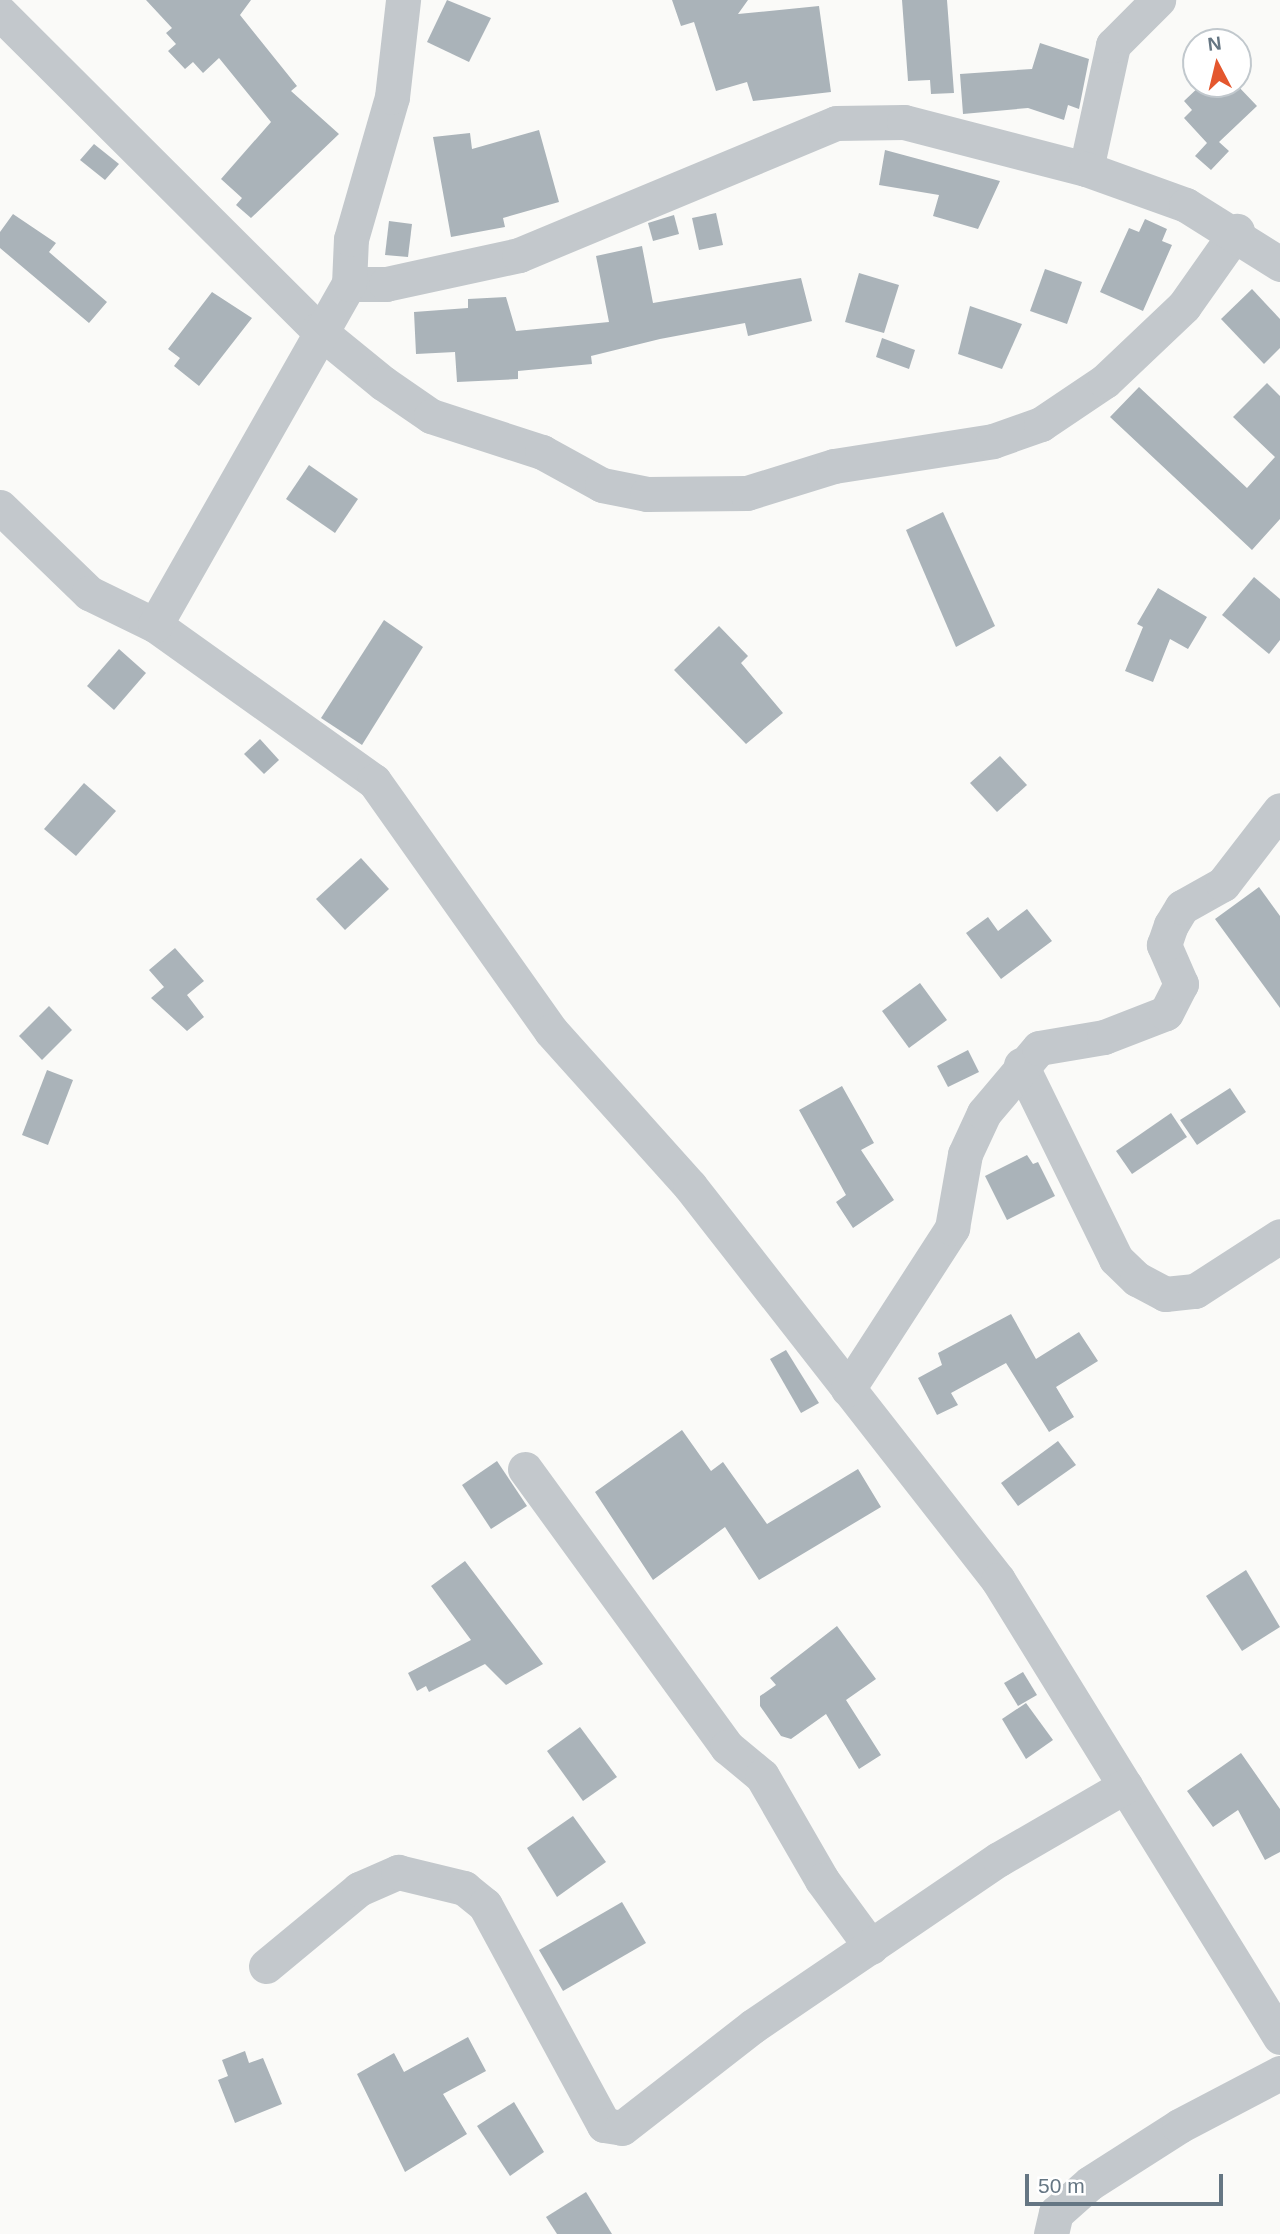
<!DOCTYPE html>
<html>
<head>
<meta charset="utf-8">
<style>
  body { margin:0 }
  #map { position:relative; width:1280px; height:2234px; overflow:hidden; background:#fafaf8; font-family:Arial,sans-serif }
  div>[style] { position:absolute }
  .building>* { inset:0; background:#aab3b9 }
  .minor>* { height:35px; margin:-17.5px; padding:0 17.5px; transform-origin:17.5px; border-radius:17.5px; background:#c3c8cc }
  span { translate:-50% -50%; white-space:nowrap; text-align:center; line-height:1.15; -webkit-text-stroke:7px #fff; paint-order:stroke }
  .north { position:absolute; left:1182px; top:28px; width:70px; height:70px; box-sizing:border-box; background:#fff; border:2px solid #c1c8cd; border-radius:50%; rotate:353deg; font-size:19px; font-weight:700; line-height:28px; text-align:center; color:#657683 }
  .north::after { content:''; display:block; margin:auto; width:24px; height:32px; background:#e4572e; clip-path:polygon(50% 0,100% 100%,50% 72%,0 100%) }
  .scale { position:absolute; left:1025px; top:2174px; width:198px; height:32px; box-sizing:border-box; border:4px solid #657683; border-top:0; padding-left:9px; font-size:21px; line-height:24px; white-space:nowrap; color:#657683; -webkit-text-stroke:5px #fff; paint-order:stroke }
</style>
</head>
<body>
<div id="map">
  <div class="building">
    <i style="clip-path:polygon(146px 0,251px 0,240px 15px,297px 86px,291px 91px,339px 134px,251px 218px,236px 205px,242px 198px,221px 179px,271px 122px,219px 58px,203px 73px,193px 62px,185px 69px,168px 51px,176px 44px,166px 33px,172px 28px)"></i>
    <i style="clip-path:polygon(447px 0,491px 18px,469px 62px,427px 42px)"></i>
    <i style="clip-path:polygon(672px 0,748px 0,738px 14px,819px 6px,831px 92px,753px 101px,747px 82px,716px 91px,694px 22px,681px 26px)"></i>
    <i style="clip-path:polygon(902px 0,947px 0,954px 93px,931px 94px,930px 80px,908px 81px)"></i>
    <i style="clip-path:polygon(1040px 43px,1089px 59px,1079px 109px,1068px 105px,1064px 120px,1028px 108px,963px 114px,960px 74px,1032px 69px)"></i>
    <i style="clip-path:polygon(1202px 84px,1236px 84px,1257px 106px,1219px 142px,1229px 151px,1211px 170px,1195px 156px,1207px 143px,1184px 118px,1192px 110px,1184px 101px)"></i>
    <i style="clip-path:polygon(539px 130px,559px 202px,503px 218px,505px 227px,451px 237px,433px 137px,470px 133px,472px 149px)"></i>
    <i style="clip-path:polygon(94px 144px,119px 164px,105px 180px,80px 160px)"></i>
    <i style="clip-path:polygon(885px 150px,1000px 181px,978px 229px,933px 216px,939px 195px,879px 185px)"></i>
    <i style="clip-path:polygon(716px 213px,723px 245px,699px 250px,692px 218px)"></i>
    <i style="clip-path:polygon(13px 214px,56px 243px,49px 252px,107px 302px,89px 323px,0 248px,0 232px)"></i>
    <i style="clip-path:polygon(674px 215px,679px 234px,653px 241px,648px 223px)"></i>
    <i style="clip-path:polygon(1145px 219px,1167px 229px,1162px 241px,1172px 245px,1143px 311px,1100px 292px,1129px 228px,1139px 232px)"></i>
    <i style="clip-path:polygon(389px 221px,412px 224px,408px 257px,385px 255px)"></i>
    <i style="clip-path:polygon(642px 246px,653px 303px,801px 278px,812px 321px,748px 336px,745px 323px,660px 339px,591px 356px,592px 364px,518px 371px,518px 379px,457px 382px,455px 352px,416px 354px,414px 312px,468px 308px,468px 299px,506px 297px,516px 331px,609px 322px,596px 256px)"></i>
    <i style="clip-path:polygon(1045px 269px,1082px 282px,1067px 324px,1030px 311px)"></i>
    <i style="clip-path:polygon(859px 273px,899px 285px,884px 333px,845px 322px)"></i>
    <i style="clip-path:polygon(1252px 289px,1280px 319px,1280px 348px,1264px 364px,1221px 319px)"></i>
    <i style="clip-path:polygon(212px 292px,252px 318px,199px 386px,174px 366px,180px 358px,168px 349px)"></i>
    <i style="clip-path:polygon(970px 306px,1022px 324px,1002px 369px,958px 354px)"></i>
    <i style="clip-path:polygon(882px 338px,915px 350px,909px 369px,876px 357px)"></i>
    <i style="clip-path:polygon(1267px 383px,1280px 396px,1280px 519px,1252px 550px,1110px 417px,1139px 387px,1247px 488px,1275px 457px,1233px 417px)"></i>
    <i style="clip-path:polygon(309px 465px,358px 499px,335px 533px,286px 499px)"></i>
    <i style="clip-path:polygon(943px 512px,995px 626px,956px 647px,906px 530px)"></i>
    <i style="clip-path:polygon(1254px 577px,1280px 599px,1280px 640px,1269px 654px,1222px 615px)"></i>
    <i style="clip-path:polygon(1158px 588px,1207px 617px,1188px 649px,1170px 639px,1153px 682px,1125px 671px,1143px 627px,1137px 624px)"></i>
    <i style="clip-path:polygon(384px 620px,423px 647px,362px 745px,321px 718px)"></i>
    <i style="clip-path:polygon(719px 626px,748px 656px,741px 663px,783px 713px,746px 744px,674px 670px)"></i>
    <i style="clip-path:polygon(119px 649px,146px 673px,114px 710px,87px 686px)"></i>
    <i style="clip-path:polygon(260px 739px,279px 760px,264px 774px,244px 754px)"></i>
    <i style="clip-path:polygon(1000px 756px,1027px 785px,997px 812px,970px 783px)"></i>
    <i style="clip-path:polygon(84px 783px,116px 811px,76px 856px,44px 829px)"></i>
    <i style="clip-path:polygon(361px 858px,389px 889px,345px 930px,316px 899px)"></i>
    <i style="clip-path:polygon(1259px 887px,1280px 916px,1280px 1008px,1215px 919px)"></i>
    <i style="clip-path:polygon(1027px 909px,1052px 941px,1001px 979px,966px 933px,988px 917px,998px 931px)"></i>
    <i style="clip-path:polygon(175px 948px,204px 981px,187px 995px,204px 1017px,187px 1031px,151px 998px,164px 987px,149px 970px)"></i>
    <i style="clip-path:polygon(920px 983px,947px 1020px,909px 1048px,882px 1011px)"></i>
    <i style="clip-path:polygon(49px 1006px,72px 1030px,42px 1060px,19px 1036px)"></i>
    <i style="clip-path:polygon(968px 1050px,979px 1072px,948px 1087px,937px 1066px)"></i>
    <i style="clip-path:polygon(47px 1070px,73px 1080px,48px 1145px,22px 1135px)"></i>
    <i style="clip-path:polygon(842px 1086px,874px 1143px,861px 1150px,894px 1200px,853px 1228px,836px 1202px,846px 1195px,799px 1110px)"></i>
    <i style="clip-path:polygon(1230px 1088px,1246px 1112px,1197px 1145px,1180px 1120px)"></i>
    <i style="clip-path:polygon(1171px 1113px,1187px 1137px,1132px 1174px,1116px 1151px)"></i>
    <i style="clip-path:polygon(1027px 1155px,1033px 1164px,1038px 1162px,1055px 1196px,1007px 1220px,985px 1176px)"></i>
    <i style="clip-path:polygon(1011px 1314px,1036px 1359px,1079px 1332px,1098px 1361px,1056px 1387px,1074px 1417px,1049px 1432px,1006px 1363px,951px 1393px,958px 1405px,937px 1415px,918px 1378px,942px 1365px,938px 1353px)"></i>
    <i style="clip-path:polygon(786px 1350px,819px 1403px,801px 1413px,770px 1359px)"></i>
    <i style="clip-path:polygon(682px 1430px,711px 1471px,723px 1462px,767px 1524px,858px 1469px,881px 1507px,759px 1580px,725px 1527px,653px 1580px,595px 1492px)"></i>
    <i style="clip-path:polygon(1058px 1441px,1076px 1465px,1018px 1506px,1001px 1483px)"></i>
    <i style="clip-path:polygon(497px 1461px,527px 1506px,491px 1529px,462px 1485px)"></i>
    <i style="clip-path:polygon(465px 1561px,543px 1664px,506px 1685px,485px 1664px,429px 1692px,426px 1686px,417px 1691px,408px 1673px,471px 1640px,431px 1586px)"></i>
    <i style="clip-path:polygon(1246px 1570px,1280px 1627px,1242px 1651px,1206px 1596px)"></i>
    <i style="clip-path:polygon(837px 1626px,876px 1679px,846px 1700px,881px 1755px,859px 1769px,826px 1714px,791px 1739px,781px 1736px,760px 1706px,760px 1696px,776px 1685px,770px 1678px)"></i>
    <i style="clip-path:polygon(1023px 1672px,1037px 1695px,1018px 1706px,1004px 1683px)"></i>
    <i style="clip-path:polygon(1026px 1703px,1053px 1740px,1026px 1759px,1002px 1719px)"></i>
    <i style="clip-path:polygon(580px 1727px,617px 1777px,583px 1801px,547px 1751px)"></i>
    <i style="clip-path:polygon(1241px 1753px,1280px 1809px,1280px 1852px,1265px 1860px,1238px 1810px,1213px 1827px,1187px 1791px)"></i>
    <i style="clip-path:polygon(573px 1816px,606px 1862px,557px 1897px,527px 1848px)"></i>
    <i style="clip-path:polygon(622px 1902px,646px 1943px,563px 1991px,539px 1950px)"></i>
    <i style="clip-path:polygon(468px 2037px,486px 2071px,443px 2094px,467px 2134px,405px 2172px,357px 2074px,394px 2053px,404px 2072px)"></i>
    <i style="clip-path:polygon(245px 2051px,249px 2063px,263px 2058px,282px 2104px,235px 2123px,218px 2080px,228px 2076px,222px 2060px)"></i>
    <i style="clip-path:polygon(514px 2102px,544px 2152px,510px 2176px,477px 2126px)"></i>
    <i style="clip-path:polygon(586px 2192px,612px 2234px,557px 2234px,546px 2217px)"></i>
  </div>
  <div class="minor">
    <i style="left:0;top:13px;width:449px;rotate:44.9deg"></i>
    <i style="left:318px;top:330px;width:84px;rotate:39.2deg"></i>
    <i style="left:383px;top:383px;width:58px;rotate:34.5deg"></i>
    <i style="left:431px;top:416px;width:117px;rotate:18deg"></i>
    <i style="left:542px;top:452px;width:68px;rotate:28.8deg"></i>
    <i style="left:602px;top:485px;width:46px;rotate:11.3deg"></i>
    <i style="left:647px;top:494px;width:100px;rotate:-0.6deg"></i>
    <i style="left:747px;top:493px;width:91px;rotate:-17.2deg"></i>
    <i style="left:834px;top:466px;width:161px;rotate:-8.9deg"></i>
    <i style="left:993px;top:441px;width:51px;rotate:-19.5deg"></i>
    <i style="left:1041px;top:424px;width:77px;rotate:-33.9deg"></i>
    <i style="left:1105px;top:381px;width:109px;rotate:-43.5deg"></i>
    <i style="left:1184px;top:306px;width:92px;rotate:-54.8deg"></i>
    <i style="left:1086px;top:169px;width:127px;rotate:-77.7deg"></i>
    <i style="left:1113px;top:45px;width:64px;rotate:-45deg"></i>
    <i style="left:349px;top:284px;width:37px"></i>
    <i style="left:386px;top:284px;width:136px;rotate:-12.3deg"></i>
    <i style="left:519px;top:255px;width:343px;rotate:-22.6deg"></i>
    <i style="left:836px;top:123px;width:68px;rotate:-0.8deg"></i>
    <i style="left:904px;top:122px;width:188px;rotate:14.5deg"></i>
    <i style="left:1086px;top:169px;width:106px;rotate:19.8deg"></i>
    <i style="left:1186px;top:205px;width:111px;rotate:32.1deg"></i>
    <i style="left:0;top:507px;width:124px;rotate:44deg"></i>
    <i style="left:89px;top:593px;width:73px;rotate:25.9deg"></i>
    <i style="left:155px;top:625px;width:269px;rotate:35.5deg"></i>
    <i style="left:374px;top:781px;width:306px;rotate:54.7deg"></i>
    <i style="left:551px;top:1031px;width:208px;rotate:48.1deg"></i>
    <i style="left:690px;top:1186px;width:500px;rotate:51.98deg"></i>
    <i style="left:998px;top:1580px;width:537px;rotate:58.32deg"></i>
    <i style="left:155px;top:625px;width:392px;rotate:-60.4deg"></i>
    <i style="left:349px;top:284px;width:45px;rotate:-87.5deg"></i>
    <i style="left:351px;top:239px;width:148px;rotate:-73.9deg"></i>
    <i style="left:392px;top:97px;width:98px;rotate:-83.5deg"></i>
    <i style="left:1021px;top:1065px;width:216px;rotate:63.9deg"></i>
    <i style="left:1116px;top:1259px;width:29px;rotate:44deg"></i>
    <i style="left:1137px;top:1279px;width:32px;rotate:28deg"></i>
    <i style="left:1165px;top:1294px;width:30px;rotate:-6deg"></i>
    <i style="left:1195px;top:1291px;width:101px;rotate:-32.9deg"></i>
    <i style="left:848px;top:1389px;width:192px;rotate:-57.1deg"></i>
    <i style="left:952px;top:1228px;width:75px;rotate:-80deg"></i>
    <i style="left:965px;top:1154px;width:45px;rotate:-65.1deg"></i>
    <i style="left:984px;top:1113px;width:85px;rotate:-49.8deg"></i>
    <i style="left:1039px;top:1048px;width:66px;rotate:-9.6deg"></i>
    <i style="left:1104px;top:1037px;width:66px;rotate:-21.2deg"></i>
    <i style="left:1166px;top:1013px;width:33px;rotate:-63deg"></i>
    <i style="left:1181px;top:984px;width:43px;rotate:-113.6deg"></i>
    <i style="left:1164px;top:945px;width:21px;rotate:-71deg"></i>
    <i style="left:1171px;top:925px;width:21px;rotate:-59deg"></i>
    <i style="left:1182px;top:907px;width:47px;rotate:-29.3deg"></i>
    <i style="left:1223px;top:884px;width:93px;rotate:-52.4deg"></i>
    <i style="left:525px;top:1469px;width:344px;rotate:54deg"></i>
    <i style="left:727px;top:1747px;width:45px;rotate:39.6deg"></i>
    <i style="left:762px;top:1776px;width:120px;rotate:60deg"></i>
    <i style="left:822px;top:1880px;width:83px;rotate:53.8deg"></i>
    <i style="left:266px;top:1966px;width:121px;rotate:-39.6deg"></i>
    <i style="left:359px;top:1889px;width:43px;rotate:-23.6deg"></i>
    <i style="left:398px;top:1872px;width:68px;rotate:13.6deg"></i>
    <i style="left:464px;top:1888px;width:27px;rotate:39deg"></i>
    <i style="left:485px;top:1905px;width:250px;rotate:61.6deg"></i>
    <i style="left:604px;top:2125px;width:18px;rotate:9deg"></i>
    <i style="left:622px;top:2128px;width:166px;rotate:-37.9deg"></i>
    <i style="left:753px;top:2026px;width:297px;rotate:-34.2deg"></i>
    <i style="left:999px;top:1859px;width:146px;rotate:-30.1deg"></i>
    <i style="left:1051px;top:2234px;width:22px;rotate:-77deg"></i>
    <i style="left:1056px;top:2213px;width:45px;rotate:-41.4deg"></i>
    <i style="left:1090px;top:2183px;width:106px;rotate:-32.6deg"></i>
    <i style="left:1179px;top:2126px;width:114px;rotate:-27.7deg"></i>
  </div>
  <div class="north">N</div>
  <div class="scale">50 m</div>
</div>
</body>
</html>
